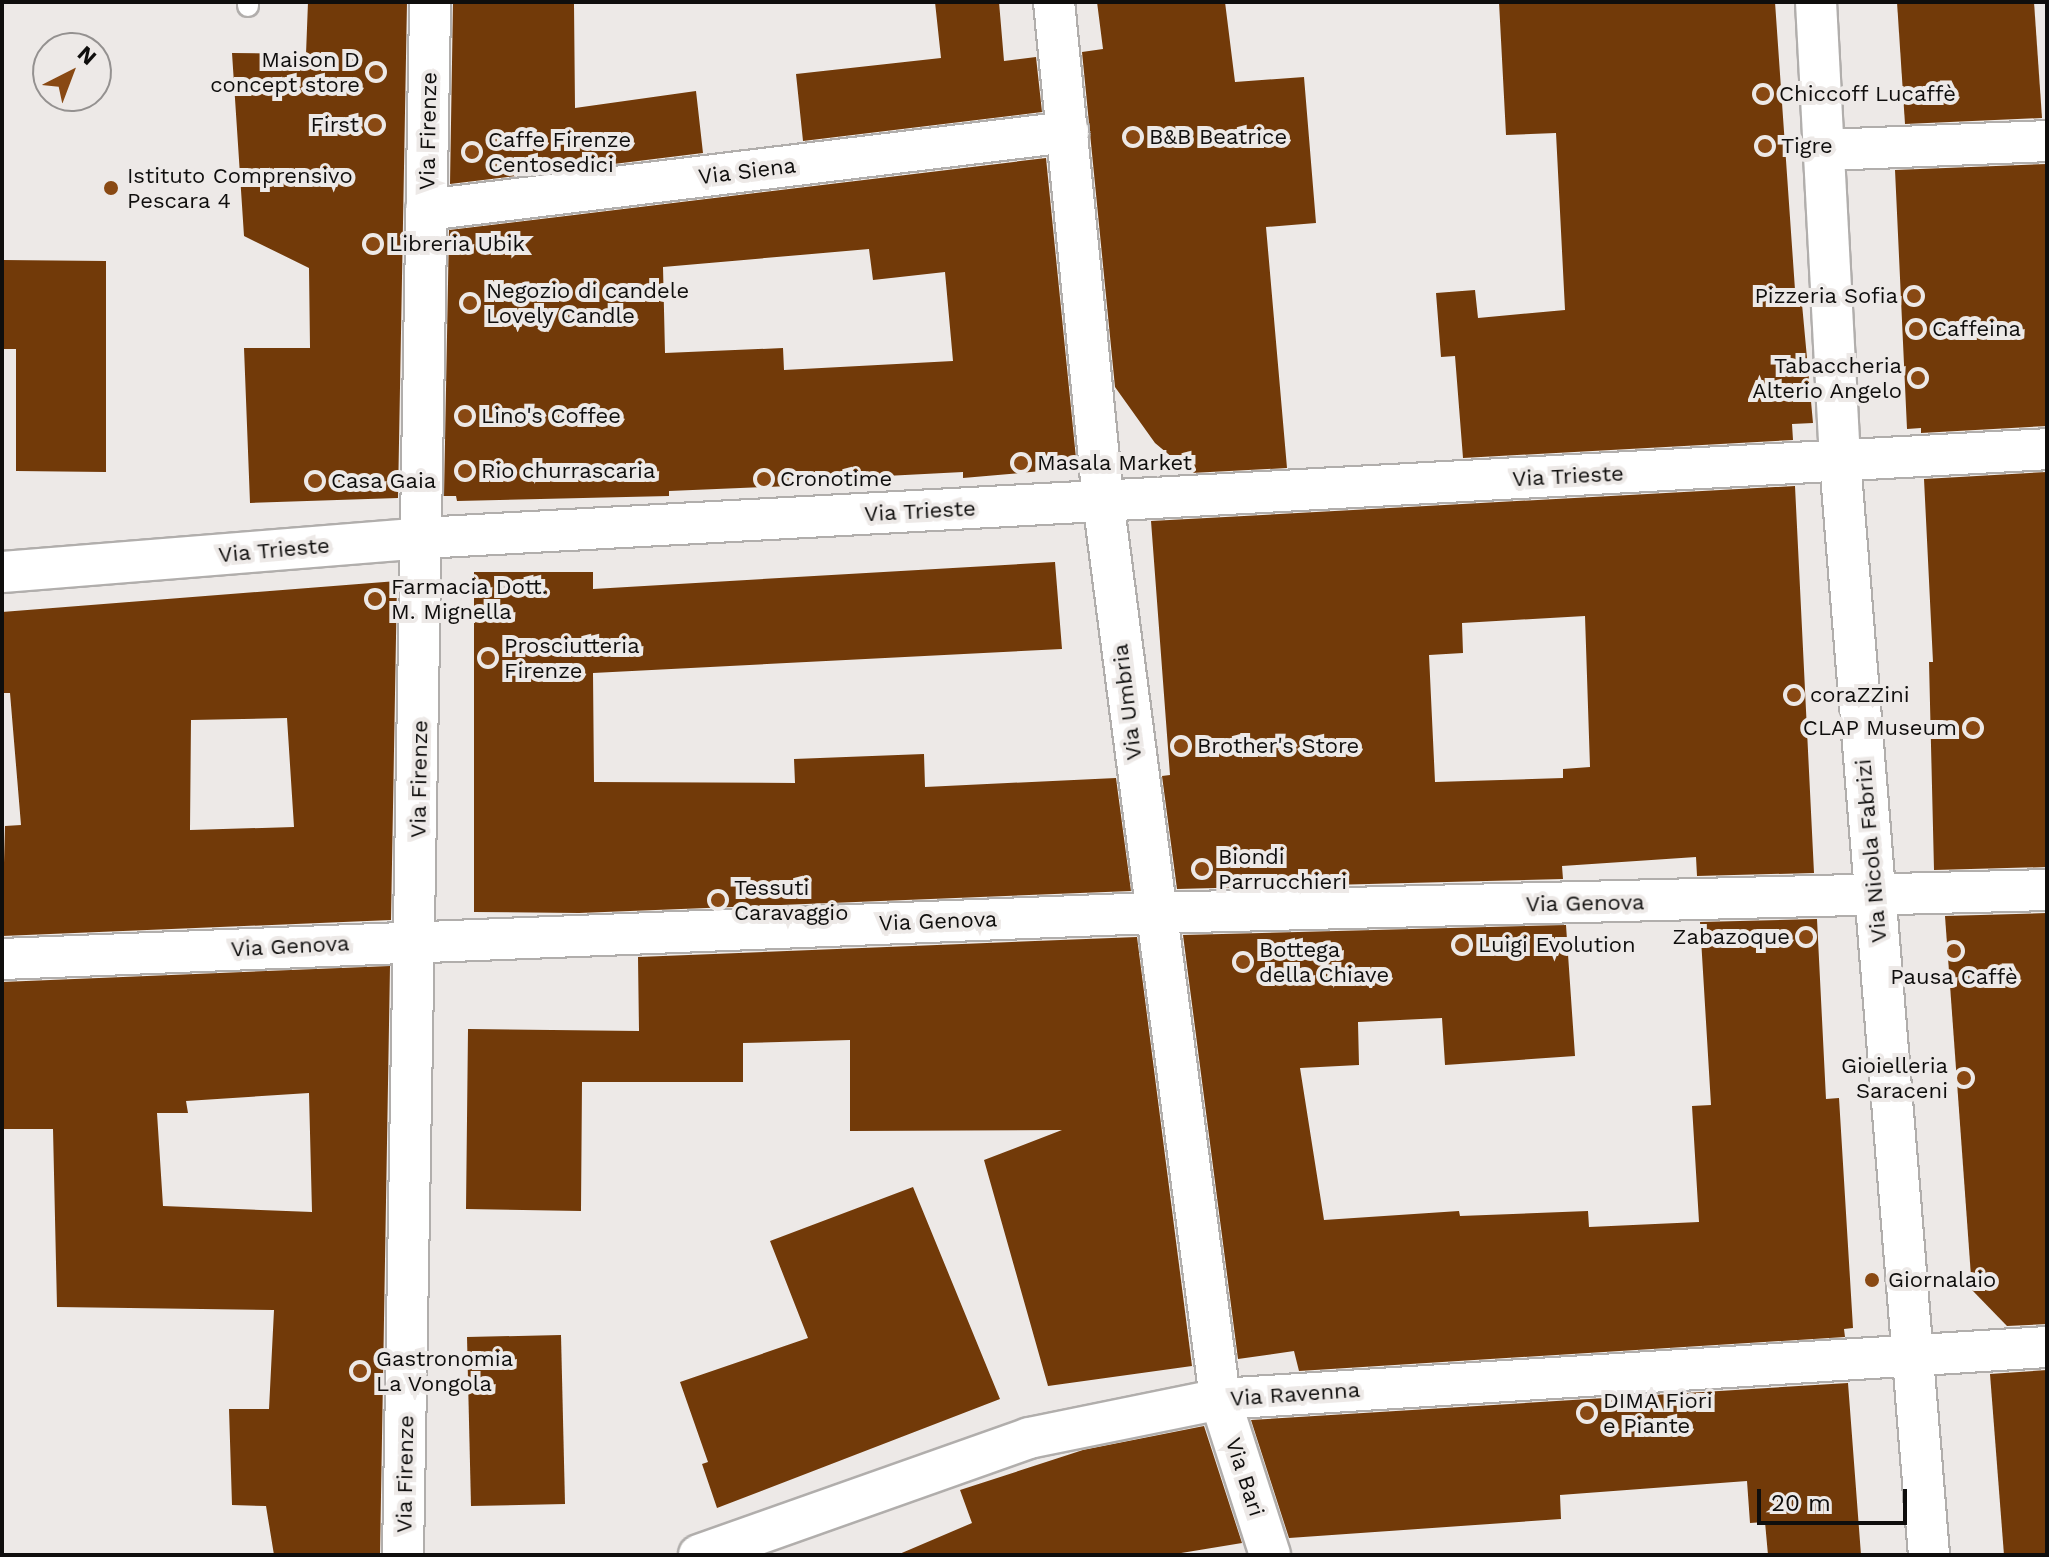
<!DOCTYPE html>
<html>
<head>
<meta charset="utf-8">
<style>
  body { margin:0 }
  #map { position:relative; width:2049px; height:1557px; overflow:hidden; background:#ede9e7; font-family:"Work Sans",sans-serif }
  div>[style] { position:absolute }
  .building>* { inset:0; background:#723a09 }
  .roads { filter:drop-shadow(2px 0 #b1aeac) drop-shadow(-2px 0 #b1aeac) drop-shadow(0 2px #b1aeac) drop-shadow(0 -2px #b1aeac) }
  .lane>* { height:20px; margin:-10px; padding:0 10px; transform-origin:10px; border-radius:10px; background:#fff }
  .street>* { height:40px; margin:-20px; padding:0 20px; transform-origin:20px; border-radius:20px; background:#fff }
  .dots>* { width:22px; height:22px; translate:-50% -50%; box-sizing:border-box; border:4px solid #ede9e7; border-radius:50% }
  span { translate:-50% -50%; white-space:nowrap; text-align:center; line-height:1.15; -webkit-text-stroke:8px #ede9e7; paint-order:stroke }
  .poi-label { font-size:22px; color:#0f0e0d }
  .right { translate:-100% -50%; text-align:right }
  .left { translate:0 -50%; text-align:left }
  .street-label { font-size:22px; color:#0f0e0d }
  .frame { position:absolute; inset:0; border:4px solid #0f0e0d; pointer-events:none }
  .north { position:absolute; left:32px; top:32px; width:80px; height:80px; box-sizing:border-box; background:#ede9e7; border:2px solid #949190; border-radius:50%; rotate:42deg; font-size:22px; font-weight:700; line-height:32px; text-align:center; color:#0f0e0d }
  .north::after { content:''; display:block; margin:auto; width:28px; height:36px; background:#894913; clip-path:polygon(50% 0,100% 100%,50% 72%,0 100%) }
  .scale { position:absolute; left:1757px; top:1489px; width:150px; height:36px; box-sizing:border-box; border:4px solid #0f0e0d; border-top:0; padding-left:10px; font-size:24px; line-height:28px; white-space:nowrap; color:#0f0e0d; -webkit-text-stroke:6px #ede9e7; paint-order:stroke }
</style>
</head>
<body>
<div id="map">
  <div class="building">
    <i style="clip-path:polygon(308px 2px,407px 2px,398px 498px,250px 503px,244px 348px,310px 348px,309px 268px,244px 236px,232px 53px,306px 54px)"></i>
    <i style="clip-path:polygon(453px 2px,574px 4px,575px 108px,696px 91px,703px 153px,450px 184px)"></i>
    <i style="clip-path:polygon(935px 2px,999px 2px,1004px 61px,1036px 57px,1042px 112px,803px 141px,796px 74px,941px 58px)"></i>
    <i style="clip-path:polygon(1097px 2px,1225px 2px,1235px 82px,1304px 77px,1316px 223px,1266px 227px,1287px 468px,1191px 473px,1155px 443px,1115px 387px,1082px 52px,1103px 49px)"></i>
    <i style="clip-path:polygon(1499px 2px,1775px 2px,1796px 304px,1802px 304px,1813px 423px,1792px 424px,1793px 440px,1463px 458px,1455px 356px,1441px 357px,1436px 293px,1475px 290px,1478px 318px,1565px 310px,1556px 133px,1506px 135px)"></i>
    <i style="clip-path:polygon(1897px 2px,2034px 2px,2042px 118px,1905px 124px)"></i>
    <i style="clip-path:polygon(evenodd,1046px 158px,1077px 468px,963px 478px,963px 472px,789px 481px,789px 486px,669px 491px,669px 496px,457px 501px,456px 496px,444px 496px,449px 230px,1046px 158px,869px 249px,873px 280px,945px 272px,953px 361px,784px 370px,783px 348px,665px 353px,663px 267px,869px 249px)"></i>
    <i style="clip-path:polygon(2047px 164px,2047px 426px,1921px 433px,1921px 428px,1907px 429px,1895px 170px)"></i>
    <i style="clip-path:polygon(2px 260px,106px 261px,106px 472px,16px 471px,16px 349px,2px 349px)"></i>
    <i style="clip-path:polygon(2047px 472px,2047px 867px,1934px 870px,1929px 662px,1933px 662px,1924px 479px)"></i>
    <i style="clip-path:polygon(evenodd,1795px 486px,1814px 873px,1697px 876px,1696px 857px,1562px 866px,1563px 879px,1177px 889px,1162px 776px,1170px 775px,1151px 521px,1795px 486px,1585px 616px,1590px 767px,1563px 769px,1563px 778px,1435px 782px,1429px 655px,1463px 653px,1462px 623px,1585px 616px)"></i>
    <i style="clip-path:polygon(1055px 562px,1062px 649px,593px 673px,594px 782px,795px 783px,794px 759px,924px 754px,925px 787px,1116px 778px,1131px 891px,579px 913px,474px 912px,474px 572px,593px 572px,593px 589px)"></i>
    <i style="clip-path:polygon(evenodd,397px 581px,391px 920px,2px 936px,5px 826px,21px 825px,10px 693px,2px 693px,2px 612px,397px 581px,287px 718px,294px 827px,190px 830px,191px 720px,287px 718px)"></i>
    <i style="clip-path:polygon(2047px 913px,2047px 1324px,2007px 1326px,1972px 1290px,1945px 916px)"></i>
    <i style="clip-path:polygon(1817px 919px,1826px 1099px,1839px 1098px,1853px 1328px,1844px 1329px,1845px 1337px,1299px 1371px,1294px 1351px,1238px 1359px,1183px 935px,1566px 925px,1575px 1056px,1445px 1065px,1442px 1018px,1358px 1022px,1359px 1065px,1300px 1068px,1324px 1220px,1459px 1211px,1460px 1216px,1588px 1211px,1589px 1227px,1699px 1222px,1692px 1106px,1711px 1105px,1700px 922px)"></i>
    <i style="clip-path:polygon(1137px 937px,1192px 1366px,1048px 1386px,984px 1160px,1062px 1130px,850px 1131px,850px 1040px,743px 1043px,743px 1082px,582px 1082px,581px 1211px,466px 1209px,468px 1029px,639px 1031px,638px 957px)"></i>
    <i style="clip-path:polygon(evenodd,390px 966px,380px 1555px,274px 1555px,266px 1506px,232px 1505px,229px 1409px,269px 1409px,274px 1310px,57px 1307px,53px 1129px,2px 1129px,2px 982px,390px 966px,309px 1093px,312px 1212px,163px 1206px,157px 1113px,188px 1113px,186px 1101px,309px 1093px)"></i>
    <i style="clip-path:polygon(913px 1187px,1000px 1399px,717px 1508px,702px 1464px,708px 1462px,680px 1382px,808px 1338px,770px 1241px)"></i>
    <i style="clip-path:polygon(561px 1335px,565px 1504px,471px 1506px,467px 1337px)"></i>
    <i style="clip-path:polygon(2047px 1370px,2047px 1555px,2004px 1555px,1990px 1374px)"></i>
    <i style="clip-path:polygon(1848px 1383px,1861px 1555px,1768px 1555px,1765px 1522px,1750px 1523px,1747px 1481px,1560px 1495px,1561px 1519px,1289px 1538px,1251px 1420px)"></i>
    <i style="clip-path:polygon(1204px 1426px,1242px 1543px,1169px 1555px,897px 1555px,972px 1523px,960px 1490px,1083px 1450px)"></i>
  </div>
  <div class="roads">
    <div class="lane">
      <i style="left:248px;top:2px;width:4px;rotate:90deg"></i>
    </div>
    <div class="street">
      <i style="left:1054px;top:2px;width:500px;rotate:84.38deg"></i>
      <i style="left:1103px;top:500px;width:907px;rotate:82.58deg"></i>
      <i style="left:1220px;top:1399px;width:164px;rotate:72.2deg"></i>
      <i style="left:1816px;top:2px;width:460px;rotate:87deg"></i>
      <i style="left:1840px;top:461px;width:1098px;rotate:85.35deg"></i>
      <i style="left:1825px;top:150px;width:222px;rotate:-2.3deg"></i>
      <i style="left:426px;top:210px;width:647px;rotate:-6.93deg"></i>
      <i style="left:2px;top:572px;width:421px;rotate:-4.6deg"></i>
      <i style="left:422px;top:538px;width:1627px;rotate:-3.13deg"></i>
      <i style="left:2px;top:959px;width:1152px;rotate:-2.29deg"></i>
      <i style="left:1153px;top:913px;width:894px;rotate:-1.47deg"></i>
      <i style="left:403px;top:1555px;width:1553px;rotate:-89deg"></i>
      <i style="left:699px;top:1555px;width:350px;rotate:-19.5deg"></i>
      <i style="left:1029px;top:1438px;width:195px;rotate:-11.5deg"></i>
      <i style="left:1220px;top:1399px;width:829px;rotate:-3.6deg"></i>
    </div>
  </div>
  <div class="dots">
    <i style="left:376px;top:72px;background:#894913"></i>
    <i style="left:1763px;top:94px;background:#894913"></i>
    <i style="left:375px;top:125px;background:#894913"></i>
    <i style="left:1133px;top:137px;background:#894913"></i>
    <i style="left:1765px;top:146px;background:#894913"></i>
    <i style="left:472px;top:152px;background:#894913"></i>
    <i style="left:111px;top:188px;background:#894913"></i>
    <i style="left:373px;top:244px;background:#894913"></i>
    <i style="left:1914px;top:296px;background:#894913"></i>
    <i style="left:470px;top:303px;background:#894913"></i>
    <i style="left:1916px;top:329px;background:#894913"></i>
    <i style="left:1918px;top:378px;background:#894913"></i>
    <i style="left:465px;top:416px;background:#894913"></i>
    <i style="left:1021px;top:463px;background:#894913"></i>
    <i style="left:465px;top:471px;background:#894913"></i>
    <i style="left:764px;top:479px;background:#894913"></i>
    <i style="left:315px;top:481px;background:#894913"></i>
    <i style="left:375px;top:599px;background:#894913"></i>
    <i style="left:488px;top:658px;background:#894913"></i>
    <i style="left:1794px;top:695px;background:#894913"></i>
    <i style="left:1973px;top:728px;background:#894913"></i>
    <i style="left:1181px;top:746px;background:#894913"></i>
    <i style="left:1202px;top:869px;background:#894913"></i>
    <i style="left:718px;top:900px;background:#894913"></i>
    <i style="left:1806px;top:937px;background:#894913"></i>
    <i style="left:1462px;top:945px;background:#894913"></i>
    <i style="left:1954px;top:951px;background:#894913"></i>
    <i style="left:1243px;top:962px;background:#894913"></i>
    <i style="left:1964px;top:1078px;background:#894913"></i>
    <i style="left:1872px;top:1280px;background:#894913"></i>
    <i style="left:360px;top:1371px;background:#894913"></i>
    <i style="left:1587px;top:1413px;background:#894913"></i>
  </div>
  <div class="poi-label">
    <span class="right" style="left:360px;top:72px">Maison D<br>concept store</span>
    <span class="left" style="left:1779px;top:94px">Chiccoff Lucaffè</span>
    <span class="right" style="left:359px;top:125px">First</span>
    <span class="left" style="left:1149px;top:137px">B&amp;B Beatrice</span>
    <span class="left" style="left:488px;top:152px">Caffe Firenze<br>Centosedici</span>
    <span class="left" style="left:1781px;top:146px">Tigre</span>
    <span class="left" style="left:127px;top:188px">Istituto Comprensivo<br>Pescara 4</span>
    <span class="left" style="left:389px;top:244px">Libreria Ubik</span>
    <span class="left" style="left:486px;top:303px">Negozio di candele<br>Lovely Candle</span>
    <span class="right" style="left:1898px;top:296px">Pizzeria Sofia</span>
    <span class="left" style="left:1932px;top:329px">Caffeina</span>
    <span class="right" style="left:1902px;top:378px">Tabaccheria<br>Alterio Angelo</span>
    <span class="left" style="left:481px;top:416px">Lino's Coffee</span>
    <span class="left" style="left:1037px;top:463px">Masala Market</span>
    <span class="left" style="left:481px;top:471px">Rio churrascaria</span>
    <span class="left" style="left:780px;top:479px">Cronotime</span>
    <span class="left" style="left:331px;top:481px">Casa Gaia</span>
    <span class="left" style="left:391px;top:599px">Farmacia Dott.<br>M. Mignella</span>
    <span class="left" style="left:504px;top:658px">Prosciutteria<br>Firenze</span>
    <span class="left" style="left:1810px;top:695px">coraZZini</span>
    <span class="right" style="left:1957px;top:728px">CLAP Museum</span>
    <span class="left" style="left:1197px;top:746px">Brother's Store</span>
    <span class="left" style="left:1218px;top:869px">Biondi<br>Parrucchieri</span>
    <span class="left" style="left:734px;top:900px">Tessuti<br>Caravaggio</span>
    <span class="right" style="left:1790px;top:937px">Zabazoque</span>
    <span class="left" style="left:1478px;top:945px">Luigi Evolution</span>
    <span class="left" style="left:1259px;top:962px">Bottega<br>della Chiave</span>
    <span style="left:1954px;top:977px">Pausa Caffè</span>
    <span class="right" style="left:1948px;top:1078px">Gioielleria<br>Saraceni</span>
    <span class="left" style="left:1888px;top:1280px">Giornalaio</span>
    <span class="left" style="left:376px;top:1371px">Gastronomia<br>La Vongola</span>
    <span class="left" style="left:1603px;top:1413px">DIMA Fiori<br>e Piante</span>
  </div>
  <div class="street-label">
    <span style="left:428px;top:131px;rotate:-89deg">Via Firenze</span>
    <span style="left:747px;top:171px;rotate:-7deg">Via Siena</span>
    <span style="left:1568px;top:476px;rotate:-3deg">Via Trieste</span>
    <span style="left:920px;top:511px;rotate:-3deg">Via Trieste</span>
    <span style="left:274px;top:550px;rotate:-5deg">Via Trieste</span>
    <span style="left:1127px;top:702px;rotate:-97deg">Via Umbria</span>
    <span style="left:419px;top:779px;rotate:-89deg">Via Firenze</span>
    <span style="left:1871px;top:851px;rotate:-95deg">Via Nicola Fabrizi</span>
    <span style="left:1585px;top:903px;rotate:-1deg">Via Genova</span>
    <span style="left:938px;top:921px;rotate:-2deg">Via Genova</span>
    <span style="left:290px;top:946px;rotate:-3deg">Via Genova</span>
    <span style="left:1295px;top:1394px;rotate:-4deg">Via Ravenna</span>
    <span style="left:405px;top:1474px;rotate:-89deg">Via Firenze</span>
    <span style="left:1245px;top:1477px;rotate:72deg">Via Bari</span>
  </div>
  <div class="frame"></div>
  <div class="north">N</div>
  <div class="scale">20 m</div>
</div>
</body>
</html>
